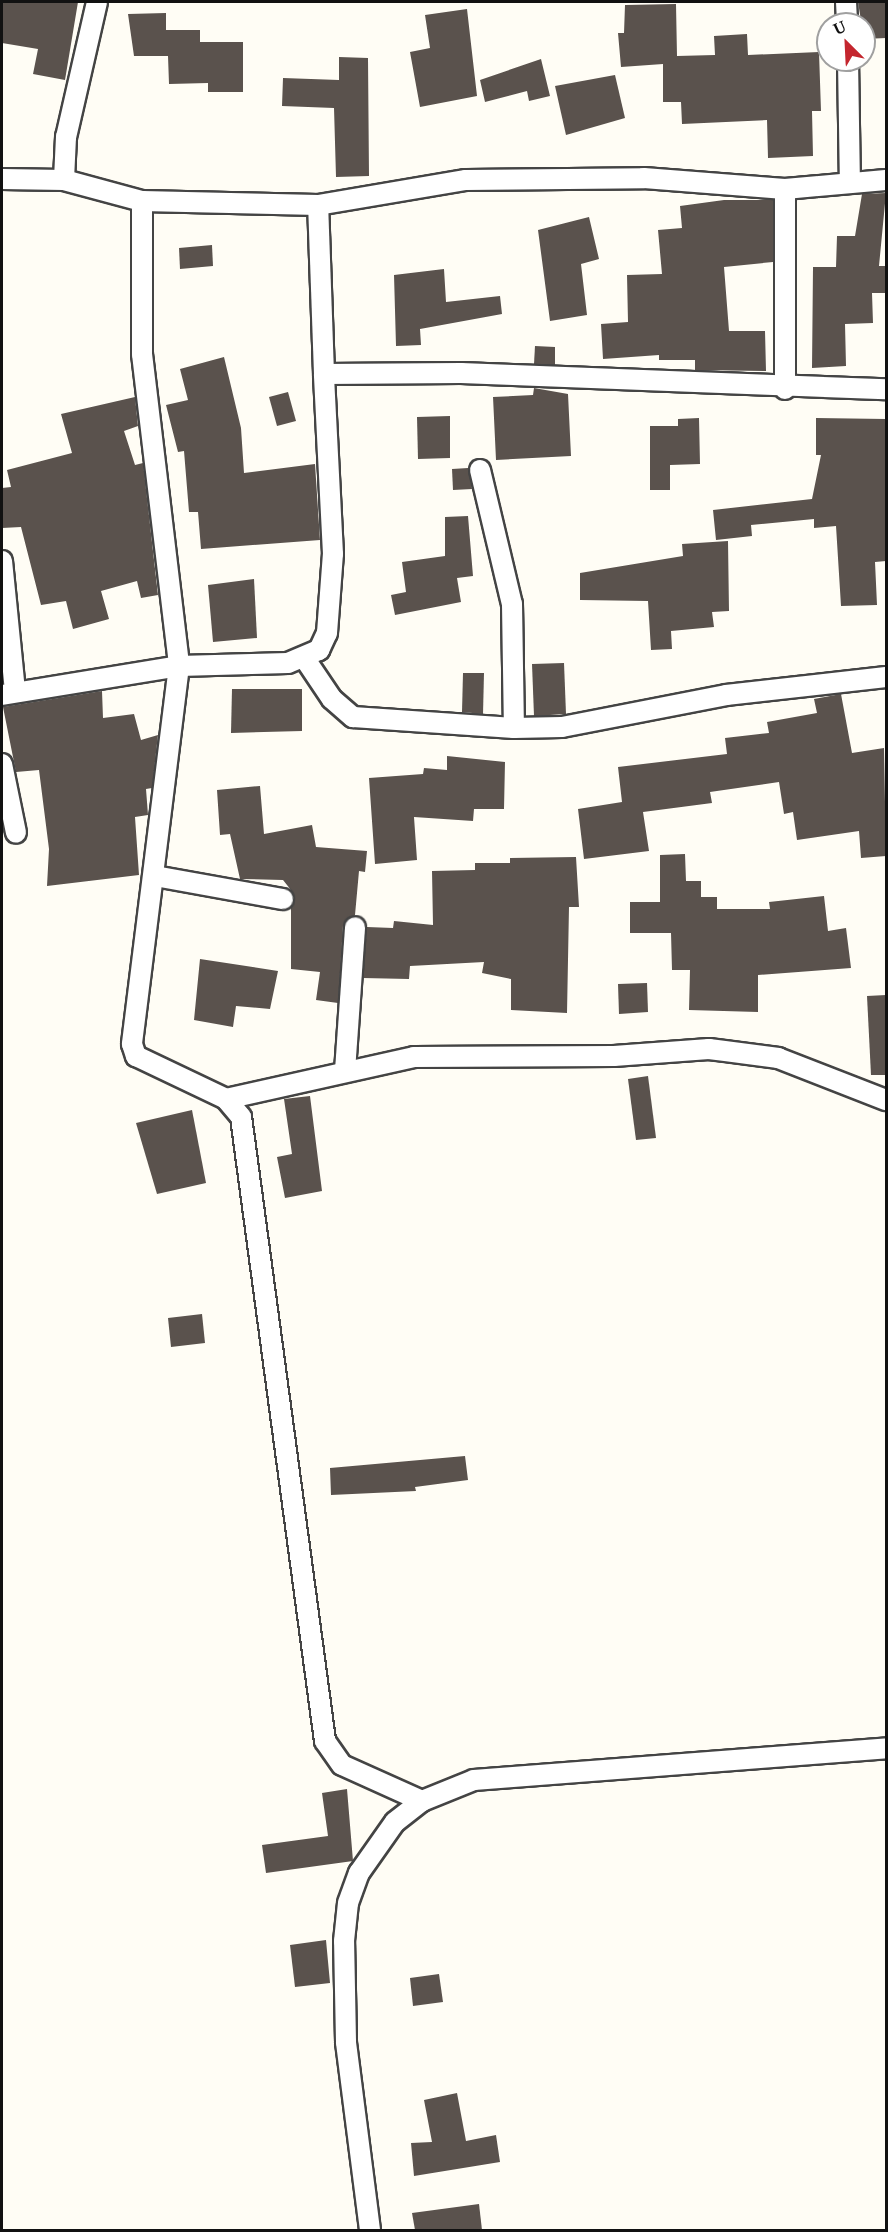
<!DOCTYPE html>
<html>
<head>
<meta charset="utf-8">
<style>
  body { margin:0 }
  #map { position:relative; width:888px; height:2232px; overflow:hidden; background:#fffdf5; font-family:"PT Serif",serif }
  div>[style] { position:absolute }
  .building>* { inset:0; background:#5a524d }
  .roads { filter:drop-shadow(2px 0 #444) drop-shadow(-2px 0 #444) drop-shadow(0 2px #444) drop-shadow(0 -2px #444) }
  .minor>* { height:20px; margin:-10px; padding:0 10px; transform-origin:10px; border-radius:10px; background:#fff }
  span { translate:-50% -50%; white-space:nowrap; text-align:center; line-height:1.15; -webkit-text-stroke:6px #fff; paint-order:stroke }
  .frame { position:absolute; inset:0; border:3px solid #111; pointer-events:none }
  .north { position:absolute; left:816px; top:12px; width:60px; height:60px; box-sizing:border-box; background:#fff; border:2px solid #a0a0a0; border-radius:50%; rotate:336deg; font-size:16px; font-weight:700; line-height:24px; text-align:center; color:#111 }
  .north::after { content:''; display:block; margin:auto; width:21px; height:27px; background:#c4262e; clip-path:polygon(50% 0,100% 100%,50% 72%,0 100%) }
</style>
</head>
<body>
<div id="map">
  <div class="building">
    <i style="clip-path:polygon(2px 2px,78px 2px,65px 80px,33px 74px,38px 49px,2px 43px)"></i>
    <i style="clip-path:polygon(858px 2px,886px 2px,886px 38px,864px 39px)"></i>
    <i style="clip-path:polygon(676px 4px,677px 56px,715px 55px,714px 36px,747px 34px,748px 55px,819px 52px,821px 111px,812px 111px,813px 156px,768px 158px,767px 120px,682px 124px,681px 102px,663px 102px,663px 64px,621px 67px,618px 33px,624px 33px,625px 5px)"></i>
    <i style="clip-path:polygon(467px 9px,477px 96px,420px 107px,410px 52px,430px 48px,425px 15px)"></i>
    <i style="clip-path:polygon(166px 13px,166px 30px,200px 30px,200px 42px,243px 42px,243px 92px,208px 92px,208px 83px,169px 84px,168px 56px,134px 56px,128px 14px)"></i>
    <i style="clip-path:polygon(339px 57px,368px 58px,369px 176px,336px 177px,334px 108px,282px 106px,283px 78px,339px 80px)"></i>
    <i style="clip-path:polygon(541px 59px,550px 96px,529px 101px,527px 91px,485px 102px,480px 80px)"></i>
    <i style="clip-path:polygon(615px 75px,625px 118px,566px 135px,555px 86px)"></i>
    <i style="clip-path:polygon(886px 193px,879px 266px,885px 266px,886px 293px,872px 293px,873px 323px,845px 324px,846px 366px,812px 368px,813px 267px,836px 267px,837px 236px,855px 236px,862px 194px)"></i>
    <i style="clip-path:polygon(724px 200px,773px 200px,773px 262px,724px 267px,729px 331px,765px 331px,766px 371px,695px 370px,695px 360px,659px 360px,659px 355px,603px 359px,601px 324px,628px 322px,627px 275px,662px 274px,658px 230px,682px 228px,680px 206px)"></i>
    <i style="clip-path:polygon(589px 217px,599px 259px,581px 264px,587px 315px,550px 321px,538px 230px)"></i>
    <i style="clip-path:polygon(212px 245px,213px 266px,180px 269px,179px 248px)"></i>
    <i style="clip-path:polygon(444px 269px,446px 302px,500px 296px,502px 314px,420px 329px,421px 345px,396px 346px,394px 275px)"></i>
    <i style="clip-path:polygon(535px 346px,555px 347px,555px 365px,534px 364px)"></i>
    <i style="clip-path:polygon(224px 357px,241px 428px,244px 473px,315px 464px,320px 540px,201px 549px,198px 512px,189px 512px,184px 451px,178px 452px,166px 405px,188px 400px,180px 369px)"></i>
    <i style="clip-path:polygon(534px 388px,568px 394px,571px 456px,496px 460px,493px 397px,533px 395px)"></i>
    <i style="clip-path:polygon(288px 392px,296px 421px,277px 426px,269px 397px)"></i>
    <i style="clip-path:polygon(135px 397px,138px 426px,124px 431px,135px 465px,143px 463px,158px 595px,141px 598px,137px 581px,101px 591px,109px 619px,73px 629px,66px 601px,41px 605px,21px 527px,2px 528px,2px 488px,11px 487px,7px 470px,72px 453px,61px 414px)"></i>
    <i style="clip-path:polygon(450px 416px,450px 458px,418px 459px,417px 417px)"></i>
    <i style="clip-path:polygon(699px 418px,700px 464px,670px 465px,670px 490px,650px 490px,650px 426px,678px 426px,678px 419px)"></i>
    <i style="clip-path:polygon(816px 418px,886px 419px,886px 561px,875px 562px,877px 605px,841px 606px,836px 526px,814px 528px,814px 519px,751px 525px,752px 536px,716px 540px,713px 510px,812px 499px,821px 455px,816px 455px)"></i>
    <i style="clip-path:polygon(468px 468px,472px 489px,453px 490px,452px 469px)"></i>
    <i style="clip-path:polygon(468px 516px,473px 576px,457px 578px,461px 602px,395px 615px,391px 595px,406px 592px,402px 562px,445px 556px,445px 517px)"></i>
    <i style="clip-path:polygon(728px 541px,729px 611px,712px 612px,714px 627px,671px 631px,672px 649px,651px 650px,648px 601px,580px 600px,580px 573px,683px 556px,682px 544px)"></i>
    <i style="clip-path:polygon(254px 579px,257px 638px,213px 642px,208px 585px)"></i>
    <i style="clip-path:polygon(564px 663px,566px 714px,534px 716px,532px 664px)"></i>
    <i style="clip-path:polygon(463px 673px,484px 673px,483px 714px,462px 712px)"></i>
    <i style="clip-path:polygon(232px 689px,302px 689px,302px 731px,231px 733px)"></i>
    <i style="clip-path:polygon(102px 691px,103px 718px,134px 714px,141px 740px,158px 735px,152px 788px,146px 789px,148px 815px,135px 817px,139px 875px,47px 886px,49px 849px,39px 770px,16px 772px,3px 707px)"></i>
    <i style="clip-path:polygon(841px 694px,852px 753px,884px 748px,886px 856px,861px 858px,859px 831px,797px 840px,793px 812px,784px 814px,779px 782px,710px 792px,712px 803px,643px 812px,649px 851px,584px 859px,578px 809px,622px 802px,618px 767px,727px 754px,725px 738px,769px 733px,767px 722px,817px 713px,814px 699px)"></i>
    <i style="clip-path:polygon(447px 756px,505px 762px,504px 809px,474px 809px,473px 821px,414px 817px,417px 860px,375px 864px,369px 778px,423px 774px,424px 768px,447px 770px)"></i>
    <i style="clip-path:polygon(260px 786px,264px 834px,312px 825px,316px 847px,367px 851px,365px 872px,359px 871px,355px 915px,343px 926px,338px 1003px,316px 1000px,320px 972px,291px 969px,291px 890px,283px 880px,240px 879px,230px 834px,220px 835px,217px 790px)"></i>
    <i style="clip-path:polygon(685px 854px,686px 881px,701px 881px,701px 897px,717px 897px,717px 909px,770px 909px,769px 902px,824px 896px,828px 931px,846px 928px,851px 968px,758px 975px,758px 1012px,689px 1010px,690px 970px,672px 970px,671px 933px,630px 933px,630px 902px,660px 902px,660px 855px)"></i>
    <i style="clip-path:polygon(576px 857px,579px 907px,569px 907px,567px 1013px,511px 1010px,511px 979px,482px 973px,484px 962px,410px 966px,409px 979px,363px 978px,367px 927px,393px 928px,394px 921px,433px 925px,432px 871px,475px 870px,475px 863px,510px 863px,510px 858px)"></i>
    <i style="clip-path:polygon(200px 959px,278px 971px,270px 1009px,236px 1006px,233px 1027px,194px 1020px)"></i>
    <i style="clip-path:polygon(647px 983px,648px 1012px,619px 1014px,618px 984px)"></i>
    <i style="clip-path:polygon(886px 995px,886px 1075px,871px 1075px,867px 996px)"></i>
    <i style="clip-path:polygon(648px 1076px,656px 1138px,636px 1140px,628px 1079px)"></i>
    <i style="clip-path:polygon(310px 1096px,322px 1191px,285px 1198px,277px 1157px,292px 1154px,284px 1099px)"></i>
    <i style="clip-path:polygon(192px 1110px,206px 1183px,157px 1194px,136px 1123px)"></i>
    <i style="clip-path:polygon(202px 1314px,205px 1343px,171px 1347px,168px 1318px)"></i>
    <i style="clip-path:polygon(465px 1456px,468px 1480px,415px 1487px,416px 1491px,331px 1495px,330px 1468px)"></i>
    <i style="clip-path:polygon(347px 1789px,353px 1861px,266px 1873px,262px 1845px,328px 1836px,322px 1793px)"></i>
    <i style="clip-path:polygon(326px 1940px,330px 1983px,295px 1987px,290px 1945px)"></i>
    <i style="clip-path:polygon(439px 1974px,443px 2002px,413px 2006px,410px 1978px)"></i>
    <i style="clip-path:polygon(457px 2093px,466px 2141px,496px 2135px,500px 2162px,414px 2176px,411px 2143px,432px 2142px,424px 2100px)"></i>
    <i style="clip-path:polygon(479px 2204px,482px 2230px,415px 2230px,412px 2213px)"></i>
  </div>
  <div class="roads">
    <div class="minor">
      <i style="left:97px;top:2px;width:139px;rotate:102.9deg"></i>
      <i style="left:66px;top:137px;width:43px;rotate:92.7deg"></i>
      <i style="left:64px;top:180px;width:81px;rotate:15.1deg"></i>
      <i style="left:142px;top:201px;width:153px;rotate:90deg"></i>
      <i style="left:142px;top:354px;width:314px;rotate:83.2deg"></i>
      <i style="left:179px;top:666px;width:381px;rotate:97.1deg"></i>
      <i style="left:132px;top:1044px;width:13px;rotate:72deg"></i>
      <i style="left:136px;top:1056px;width:100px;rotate:25.5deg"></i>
      <i style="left:226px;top:1099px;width:23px;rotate:50deg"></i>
      <i style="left:241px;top:1117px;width:630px;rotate:82.33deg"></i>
      <i style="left:325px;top:1741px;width:29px;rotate:55deg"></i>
      <i style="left:342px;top:1765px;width:88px;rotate:24.2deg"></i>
      <i style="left:846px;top:2px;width:22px;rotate:87deg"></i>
      <i style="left:848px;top:60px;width:123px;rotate:89.1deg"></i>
      <i style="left:2px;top:179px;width:62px;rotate:0.9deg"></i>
      <i style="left:785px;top:189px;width:200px;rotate:90deg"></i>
      <i style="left:142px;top:201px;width:176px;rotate:1.3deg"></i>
      <i style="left:324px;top:374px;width:169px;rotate:-92deg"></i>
      <i style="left:318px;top:205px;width:150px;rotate:-9.6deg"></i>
      <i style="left:466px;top:180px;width:178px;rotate:-0.6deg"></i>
      <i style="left:644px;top:178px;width:141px;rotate:4.5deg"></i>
      <i style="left:785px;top:189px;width:101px;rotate:-5.1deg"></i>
      <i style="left:480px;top:470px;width:138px;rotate:76.6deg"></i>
      <i style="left:512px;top:604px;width:124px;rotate:89.1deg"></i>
      <i style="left:2px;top:561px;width:131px;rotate:84.3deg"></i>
      <i style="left:305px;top:659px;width:48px;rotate:56deg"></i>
      <i style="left:332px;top:699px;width:28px;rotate:41deg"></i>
      <i style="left:353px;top:717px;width:161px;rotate:3.9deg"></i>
      <i style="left:514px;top:728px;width:48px;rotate:-1.2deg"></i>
      <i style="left:562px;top:727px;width:167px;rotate:-11deg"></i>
      <i style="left:726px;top:695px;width:161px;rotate:-6.4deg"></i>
      <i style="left:2px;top:695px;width:179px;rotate:-9.3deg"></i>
      <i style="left:179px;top:666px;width:109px;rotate:-1.6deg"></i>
      <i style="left:288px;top:663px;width:34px;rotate:-23deg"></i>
      <i style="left:319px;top:650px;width:19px;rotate:-65deg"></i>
      <i style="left:327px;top:633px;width:79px;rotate:-85.7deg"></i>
      <i style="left:333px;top:554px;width:180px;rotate:-92.9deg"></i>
      <i style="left:324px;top:374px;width:137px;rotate:-0.4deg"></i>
      <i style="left:461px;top:373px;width:425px;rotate:2.2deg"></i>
      <i style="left:2px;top:764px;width:70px;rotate:78.5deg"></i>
      <i style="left:155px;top:876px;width:130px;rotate:10.2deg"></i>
      <i style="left:345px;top:1071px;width:144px;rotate:-86deg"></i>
      <i style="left:226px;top:1099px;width:193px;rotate:-12.6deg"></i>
      <i style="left:414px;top:1057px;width:200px;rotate:-0.3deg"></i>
      <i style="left:614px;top:1056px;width:95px;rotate:-4.2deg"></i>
      <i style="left:709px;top:1049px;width:70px;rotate:7.4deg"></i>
      <i style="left:778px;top:1058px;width:116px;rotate:21.3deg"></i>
      <i style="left:370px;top:2230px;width:190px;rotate:-97.3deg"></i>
      <i style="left:346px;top:2042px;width:101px;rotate:-91.1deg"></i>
      <i style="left:344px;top:1941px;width:38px;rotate:-84deg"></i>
      <i style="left:348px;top:1903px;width:32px;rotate:-70deg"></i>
      <i style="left:359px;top:1873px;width:62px;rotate:-54.8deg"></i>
      <i style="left:395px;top:1822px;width:34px;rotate:-38deg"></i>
      <i style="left:422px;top:1801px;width:56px;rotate:-22deg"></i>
      <i style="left:474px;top:1780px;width:413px;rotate:-4.4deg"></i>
    </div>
  </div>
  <div class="frame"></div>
  <div class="north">U</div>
</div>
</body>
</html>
